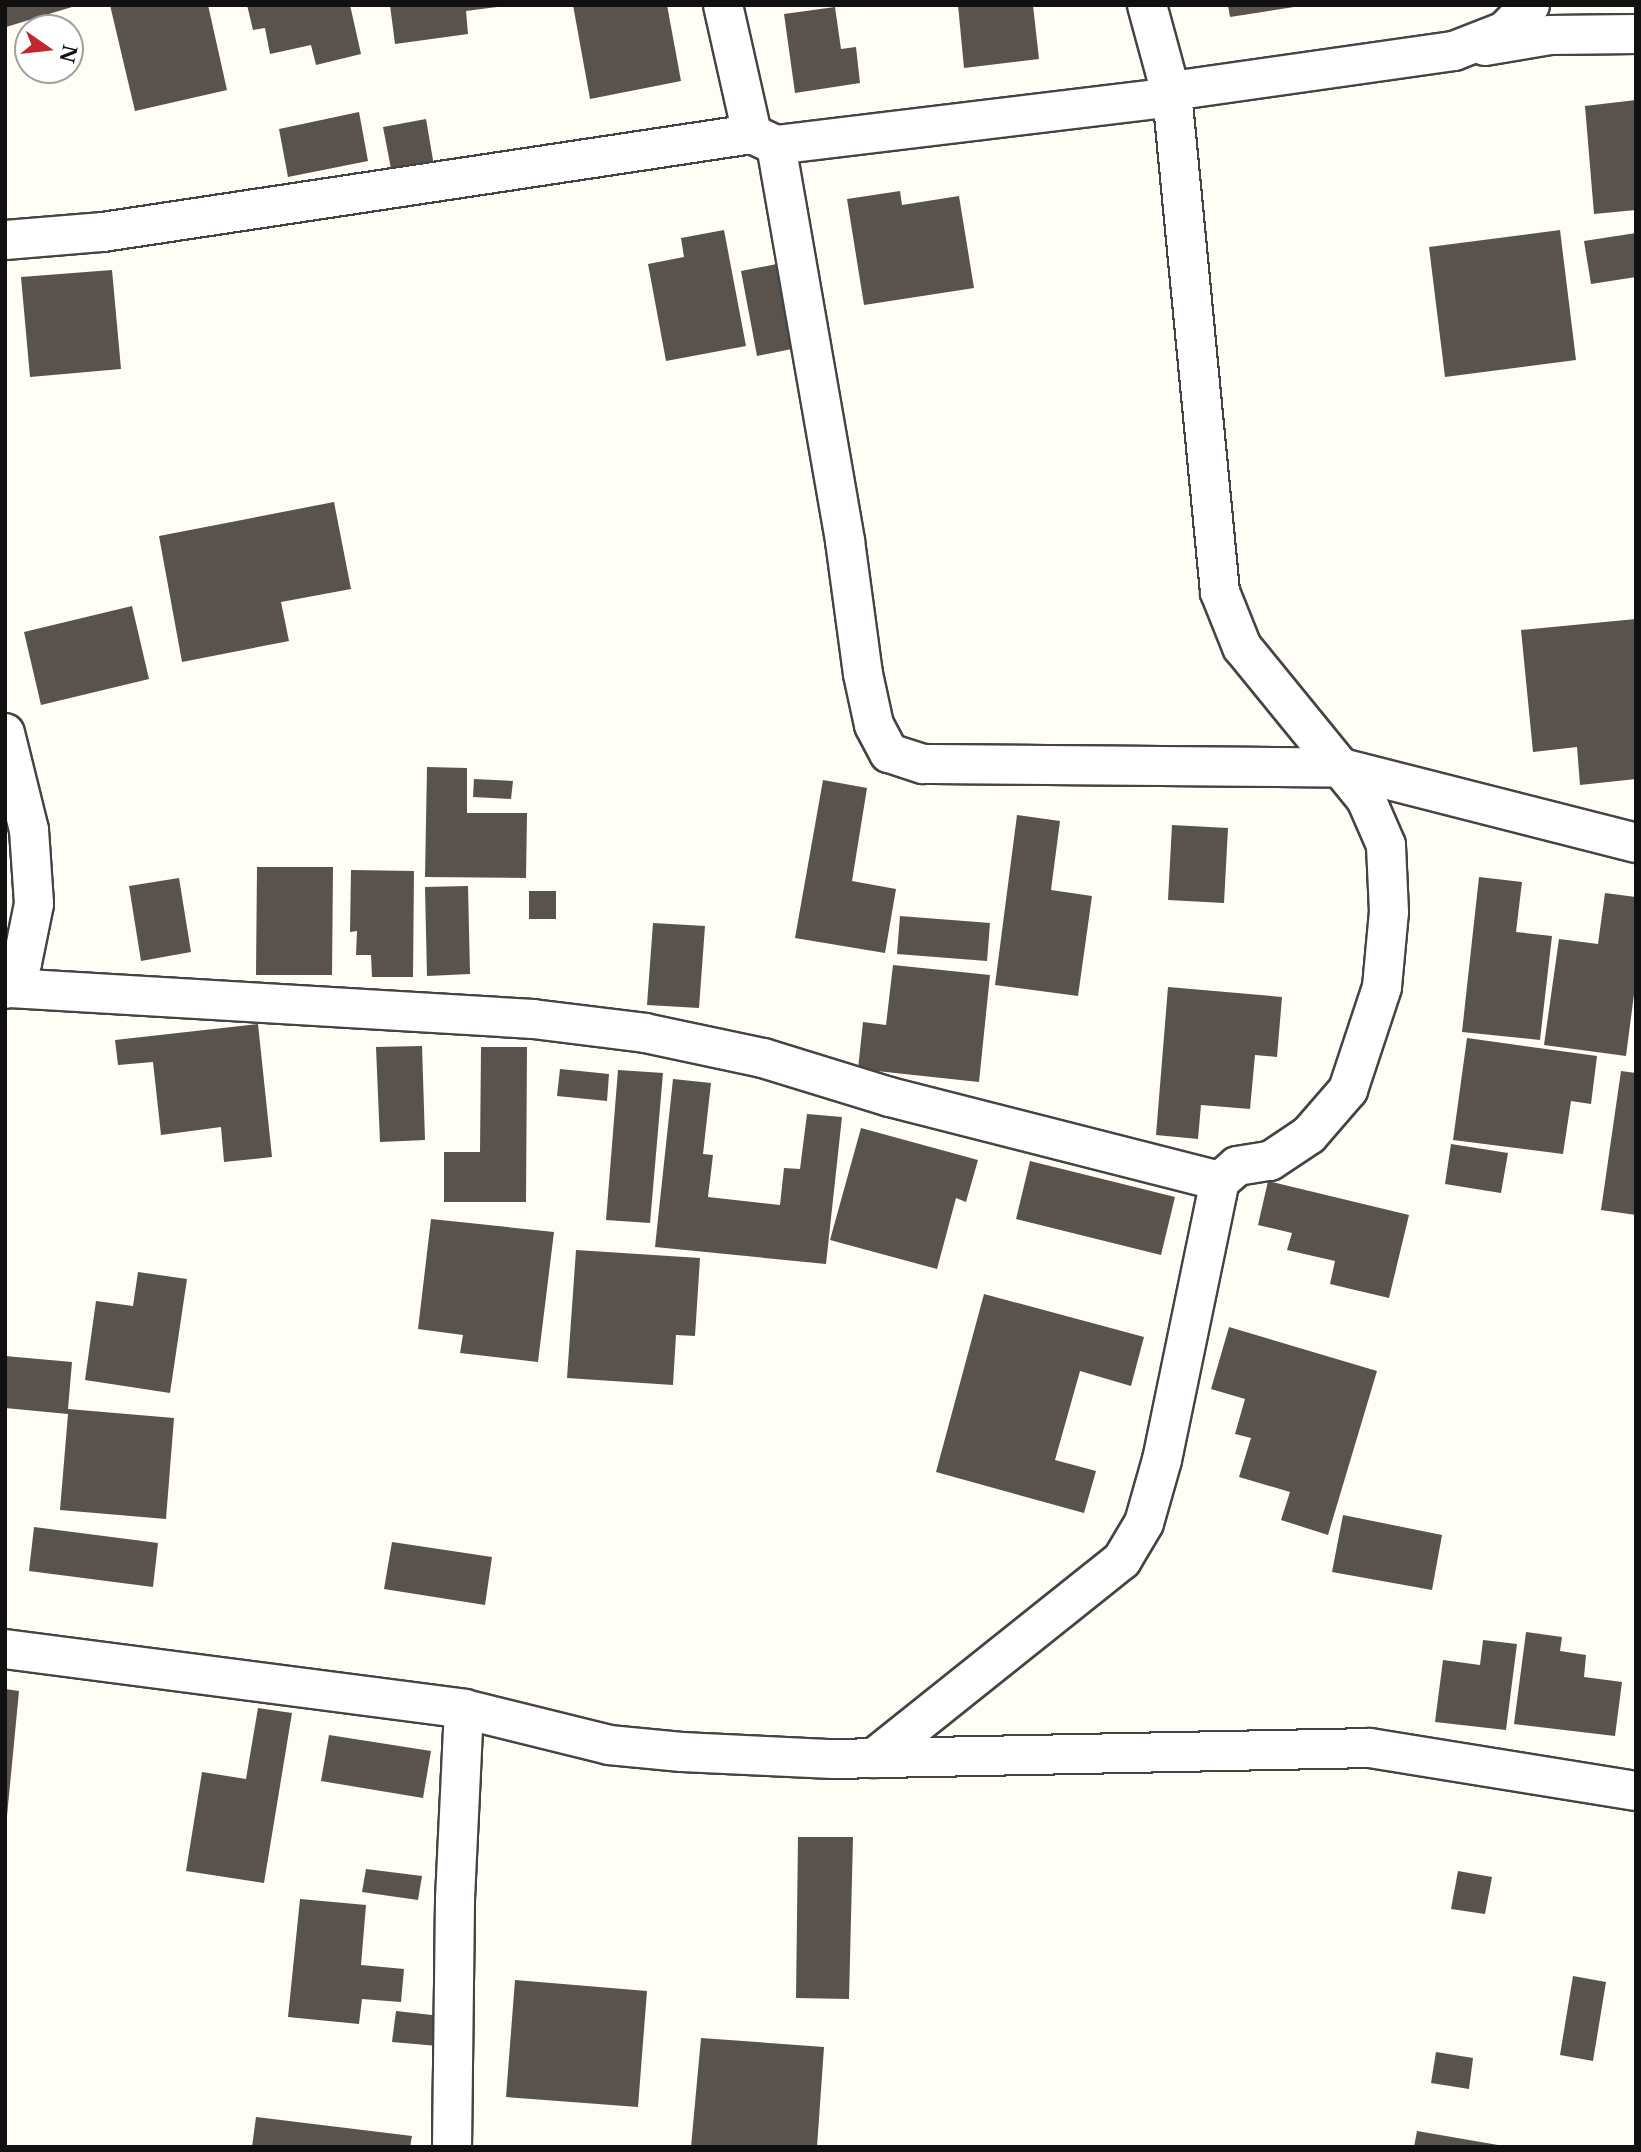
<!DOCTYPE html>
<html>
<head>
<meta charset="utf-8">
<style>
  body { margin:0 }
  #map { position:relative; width:1641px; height:2152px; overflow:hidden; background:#fffdf5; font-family:"Libre Baskerville",serif }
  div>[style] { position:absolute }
  .building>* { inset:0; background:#5a524d }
  .roads { filter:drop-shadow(2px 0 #444) drop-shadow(-2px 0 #444) drop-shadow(0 2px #444) drop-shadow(0 -2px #444) }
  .minor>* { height:38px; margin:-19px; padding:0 19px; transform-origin:19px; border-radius:19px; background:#fff }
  span { translate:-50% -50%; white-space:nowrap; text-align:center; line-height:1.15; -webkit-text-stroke:7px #fff; paint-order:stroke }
  .frame { position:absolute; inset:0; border:7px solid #111; pointer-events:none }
  .north { position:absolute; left:14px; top:14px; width:70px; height:70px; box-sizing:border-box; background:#fff; border:2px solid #a0a0a0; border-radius:50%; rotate:104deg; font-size:19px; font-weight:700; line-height:28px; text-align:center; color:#111 }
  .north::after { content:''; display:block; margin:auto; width:24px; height:32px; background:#c4262e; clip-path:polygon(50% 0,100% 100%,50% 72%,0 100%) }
</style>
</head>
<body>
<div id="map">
  <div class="building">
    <i style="clip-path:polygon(5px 5px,71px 5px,72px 7px,6px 27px)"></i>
    <i style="clip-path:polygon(110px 5px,208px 5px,227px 90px,135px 111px)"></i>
    <i style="clip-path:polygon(247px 5px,350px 5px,361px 54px,316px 65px,311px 45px,270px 54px,265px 28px,253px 30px)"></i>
    <i style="clip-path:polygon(390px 5px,497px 5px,497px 7px,466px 11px,468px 34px,395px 44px)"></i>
    <i style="clip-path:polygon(573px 5px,667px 5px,681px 81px,590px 99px)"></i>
    <i style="clip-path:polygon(958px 5px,1033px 5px,1039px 59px,964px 68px)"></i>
    <i style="clip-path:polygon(1228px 5px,1294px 5px,1294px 7px,1230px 17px)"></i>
    <i style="clip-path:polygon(835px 7px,841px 49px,856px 47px,860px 83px,795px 93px,784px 14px)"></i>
    <i style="clip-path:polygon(1636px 100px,1636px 210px,1594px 214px,1585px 106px)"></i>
    <i style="clip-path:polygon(359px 112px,368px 161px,288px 177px,279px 129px)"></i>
    <i style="clip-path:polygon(426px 119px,434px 166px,392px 174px,383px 127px)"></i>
    <i style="clip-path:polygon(900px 191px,902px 205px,959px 196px,974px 288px,864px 305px,847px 199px)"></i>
    <i style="clip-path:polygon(724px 230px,746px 346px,666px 361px,648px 264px,684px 257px,681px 238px)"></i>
    <i style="clip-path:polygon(1560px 230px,1576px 360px,1445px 377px,1429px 247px)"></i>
    <i style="clip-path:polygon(1636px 233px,1636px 277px,1591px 284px,1584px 241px)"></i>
    <i style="clip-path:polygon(777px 264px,792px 349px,757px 356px,741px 271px)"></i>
    <i style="clip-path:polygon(112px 270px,121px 369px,30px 377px,21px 277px)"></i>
    <i style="clip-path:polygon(334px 502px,351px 589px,281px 602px,289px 641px,182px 662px,159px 536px)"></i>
    <i style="clip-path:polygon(132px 606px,149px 679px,41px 705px,24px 632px)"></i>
    <i style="clip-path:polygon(1636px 619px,1636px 779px,1580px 785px,1577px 747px,1533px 752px,1521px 630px)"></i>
    <i style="clip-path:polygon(427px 767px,467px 768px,467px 813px,527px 813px,526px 878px,425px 877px)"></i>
    <i style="clip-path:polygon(474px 779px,513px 781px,511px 799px,473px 797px)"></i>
    <i style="clip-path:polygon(823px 780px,867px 788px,852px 881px,896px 889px,885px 953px,795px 938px)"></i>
    <i style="clip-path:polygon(1017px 815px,1060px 821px,1051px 890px,1092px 896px,1078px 996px,995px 985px)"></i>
    <i style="clip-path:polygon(1172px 825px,1228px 828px,1224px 903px,1168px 900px)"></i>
    <i style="clip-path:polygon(257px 867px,333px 867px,332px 975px,256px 975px)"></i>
    <i style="clip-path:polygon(351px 870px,414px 871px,413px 977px,372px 977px,371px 955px,356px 955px,357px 931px,350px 932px)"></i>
    <i style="clip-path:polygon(1479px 877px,1522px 882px,1516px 932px,1552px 936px,1540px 1040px,1462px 1032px)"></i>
    <i style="clip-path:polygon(179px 878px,191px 952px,141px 961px,129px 886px)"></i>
    <i style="clip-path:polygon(468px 886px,470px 974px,427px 976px,425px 887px)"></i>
    <i style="clip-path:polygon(529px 891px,556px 891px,556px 919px,529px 919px)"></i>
    <i style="clip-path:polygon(1605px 893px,1636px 897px,1636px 979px,1626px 1056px,1544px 1045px,1559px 939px,1598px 944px)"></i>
    <i style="clip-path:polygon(900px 916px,990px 923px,987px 961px,897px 954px)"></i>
    <i style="clip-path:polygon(653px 923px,705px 926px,699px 1008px,647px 1005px)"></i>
    <i style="clip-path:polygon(893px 965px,990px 975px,979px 1082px,858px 1069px,863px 1022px,886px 1025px)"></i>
    <i style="clip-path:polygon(1168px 987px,1282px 997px,1277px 1057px,1255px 1055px,1250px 1109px,1201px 1105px,1198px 1139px,1156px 1135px)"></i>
    <i style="clip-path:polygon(258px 1024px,272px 1157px,224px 1162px,221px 1127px,161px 1135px,153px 1062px,118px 1065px,115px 1040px)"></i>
    <i style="clip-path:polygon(1467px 1038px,1597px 1056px,1591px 1104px,1571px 1101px,1563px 1154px,1453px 1140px)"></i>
    <i style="clip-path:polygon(422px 1046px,425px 1140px,380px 1142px,376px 1047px)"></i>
    <i style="clip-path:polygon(481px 1047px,527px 1047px,526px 1202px,444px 1202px,444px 1152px,480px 1152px)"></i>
    <i style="clip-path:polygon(560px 1069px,609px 1074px,607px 1101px,557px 1096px)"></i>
    <i style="clip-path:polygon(618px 1070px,663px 1073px,650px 1223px,606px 1220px)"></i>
    <i style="clip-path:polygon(1621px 1071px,1636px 1073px,1636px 1215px,1601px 1210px)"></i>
    <i style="clip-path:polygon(673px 1079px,711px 1083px,703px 1154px,713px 1155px,708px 1197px,780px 1205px,784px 1168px,800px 1169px,807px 1114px,842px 1117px,826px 1264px,655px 1247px)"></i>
    <i style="clip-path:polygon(861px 1128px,978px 1160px,966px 1202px,956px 1198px,937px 1269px,830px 1240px)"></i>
    <i style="clip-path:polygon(1451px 1144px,1508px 1153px,1501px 1193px,1445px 1184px)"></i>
    <i style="clip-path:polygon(1030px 1161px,1175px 1197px,1161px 1255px,1016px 1219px)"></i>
    <i style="clip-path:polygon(1268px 1181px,1409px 1215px,1389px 1298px,1330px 1284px,1335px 1261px,1287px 1250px,1292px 1233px,1258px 1225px)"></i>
    <i style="clip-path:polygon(431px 1219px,554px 1232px,538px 1362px,460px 1353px,463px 1335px,418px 1329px)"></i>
    <i style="clip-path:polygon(576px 1250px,700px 1258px,695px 1336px,676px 1335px,673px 1385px,567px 1378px)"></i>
    <i style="clip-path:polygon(138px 1272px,187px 1279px,170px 1393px,85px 1380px,96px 1301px,133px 1306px)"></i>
    <i style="clip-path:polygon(984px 1294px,1144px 1337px,1131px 1386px,1080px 1371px,1055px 1460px,1096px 1471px,1084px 1513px,936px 1472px)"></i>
    <i style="clip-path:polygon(1229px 1327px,1377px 1371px,1328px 1535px,1281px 1520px,1290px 1492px,1239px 1477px,1251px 1438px,1235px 1434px,1245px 1399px,1211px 1389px)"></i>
    <i style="clip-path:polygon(5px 1356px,72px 1362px,68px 1409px,174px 1418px,166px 1519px,60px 1510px,68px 1414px,5px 1408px)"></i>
    <i style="clip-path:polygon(1343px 1515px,1442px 1535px,1432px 1590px,1332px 1572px)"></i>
    <i style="clip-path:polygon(34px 1527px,158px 1543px,153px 1587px,29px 1571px)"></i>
    <i style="clip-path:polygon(392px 1542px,492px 1557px,485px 1605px,384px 1589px)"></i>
    <i style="clip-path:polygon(1526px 1632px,1562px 1637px,1560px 1651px,1586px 1655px,1584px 1677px,1622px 1682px,1615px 1736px,1514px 1724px)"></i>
    <i style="clip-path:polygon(1483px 1640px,1517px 1644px,1506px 1730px,1435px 1722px,1443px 1660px,1480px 1665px)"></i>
    <i style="clip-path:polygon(5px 1689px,19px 1691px,7px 1816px,5px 1816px)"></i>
    <i style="clip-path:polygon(258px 1708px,292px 1713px,264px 1883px,186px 1871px,202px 1772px,246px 1779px)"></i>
    <i style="clip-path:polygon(329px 1735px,431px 1751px,423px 1798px,321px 1781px)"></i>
    <i style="clip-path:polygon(798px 1837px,853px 1837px,849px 1999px,796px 1998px)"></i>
    <i style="clip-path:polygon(366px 1869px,422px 1876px,418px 1900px,362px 1892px)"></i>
    <i style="clip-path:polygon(1458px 1871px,1492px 1877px,1485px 1914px,1451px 1909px)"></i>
    <i style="clip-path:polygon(300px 1899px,366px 1905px,361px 1965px,404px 1969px,401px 2002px,362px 1999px,359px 2024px,288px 2017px)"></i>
    <i style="clip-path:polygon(1573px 1976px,1606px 1982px,1593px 2061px,1560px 2055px)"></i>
    <i style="clip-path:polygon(515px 1980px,647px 1991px,638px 2107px,506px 2097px)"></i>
    <i style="clip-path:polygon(396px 2011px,441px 2016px,438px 2046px,392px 2042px)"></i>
    <i style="clip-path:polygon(701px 2038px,824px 2047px,817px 2147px,691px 2147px)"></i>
    <i style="clip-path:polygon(1436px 2052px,1473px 2058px,1469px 2089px,1431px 2083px)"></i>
    <i style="clip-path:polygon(256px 2117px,412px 2136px,410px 2147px,252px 2147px)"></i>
    <i style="clip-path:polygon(1417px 2131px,1498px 2145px,1498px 2147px,1414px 2147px)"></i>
  </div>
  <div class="roads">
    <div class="minor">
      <i style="left:723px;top:5px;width:132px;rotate:77.3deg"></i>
      <i style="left:752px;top:134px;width:26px;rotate:25deg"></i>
      <i style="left:776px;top:145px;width:399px;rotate:-6.9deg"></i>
      <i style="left:1172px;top:97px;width:16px;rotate:-30deg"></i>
      <i style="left:1186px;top:89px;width:271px;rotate:-8.1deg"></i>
      <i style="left:1454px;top:51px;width:55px;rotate:-21.4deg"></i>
      <i style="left:1505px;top:31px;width:36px;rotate:-46deg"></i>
      <i style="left:1485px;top:46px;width:66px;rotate:-9.6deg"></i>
      <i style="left:1550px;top:35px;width:86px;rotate:-0.7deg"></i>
      <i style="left:776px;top:145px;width:402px;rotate:80.1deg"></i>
      <i style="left:845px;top:541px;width:134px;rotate:82.3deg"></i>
      <i style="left:863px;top:674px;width:52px;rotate:77.8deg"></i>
      <i style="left:874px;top:725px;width:32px;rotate:62deg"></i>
      <i style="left:889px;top:753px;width:36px;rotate:18deg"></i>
      <i style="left:923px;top:764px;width:419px;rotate:0.5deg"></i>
      <i style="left:1342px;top:768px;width:303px;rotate:14.3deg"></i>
      <i style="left:5px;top:240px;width:98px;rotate:-4.7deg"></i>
      <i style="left:103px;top:232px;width:656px;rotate:-8.59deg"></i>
      <i style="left:5px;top:733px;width:100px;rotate:76.1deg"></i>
      <i style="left:29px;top:830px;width:74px;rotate:86.1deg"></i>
      <i style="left:34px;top:904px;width:60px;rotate:101.5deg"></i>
      <i style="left:22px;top:963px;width:31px;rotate:123deg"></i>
      <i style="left:10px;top:988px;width:524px;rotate:3.39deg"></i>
      <i style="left:533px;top:1019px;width:113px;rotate:7.1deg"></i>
      <i style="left:645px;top:1033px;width:121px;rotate:12deg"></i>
      <i style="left:763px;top:1058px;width:133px;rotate:17.1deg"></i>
      <i style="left:890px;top:1097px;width:341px;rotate:14.3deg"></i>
      <i style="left:5px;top:1649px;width:463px;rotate:7.4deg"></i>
      <i style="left:464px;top:1709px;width:149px;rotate:13.9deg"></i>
      <i style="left:609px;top:1745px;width:73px;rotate:5.5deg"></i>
      <i style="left:682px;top:1752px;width:151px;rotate:2.7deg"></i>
      <i style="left:833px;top:1759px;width:537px;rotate:-1.17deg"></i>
      <i style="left:1370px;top:1748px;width:269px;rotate:9.2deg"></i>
      <i style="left:874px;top:1758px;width:317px;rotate:-38.6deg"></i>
      <i style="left:1122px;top:1560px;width:43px;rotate:-59.3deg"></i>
      <i style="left:1144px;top:1523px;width:66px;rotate:-74.1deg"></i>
      <i style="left:1162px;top:1460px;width:285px;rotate:-78.3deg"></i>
      <i style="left:1220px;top:1181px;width:23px;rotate:-41deg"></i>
      <i style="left:1237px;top:1166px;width:33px;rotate:-9deg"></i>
      <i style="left:1270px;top:1161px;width:47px;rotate:-33.7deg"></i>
      <i style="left:1309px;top:1135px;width:60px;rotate:-49.1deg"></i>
      <i style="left:1348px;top:1090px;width:108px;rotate:-71.7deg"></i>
      <i style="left:1382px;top:987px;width:75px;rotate:-84.7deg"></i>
      <i style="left:1389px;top:912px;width:67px;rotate:-92.6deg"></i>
      <i style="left:1386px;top:845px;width:50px;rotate:-113.5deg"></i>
      <i style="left:1366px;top:799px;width:196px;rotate:-129.2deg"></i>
      <i style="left:1242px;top:647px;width:59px;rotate:-111.8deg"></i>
      <i style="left:1220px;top:592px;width:497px;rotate:-95.5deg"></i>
      <i style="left:1172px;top:97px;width:95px;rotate:-105.2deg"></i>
      <i style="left:452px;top:2147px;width:248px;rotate:-89.3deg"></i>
      <i style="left:455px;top:1899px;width:190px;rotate:-87.3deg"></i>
    </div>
  </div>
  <div class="frame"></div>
  <div class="north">N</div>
</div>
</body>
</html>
